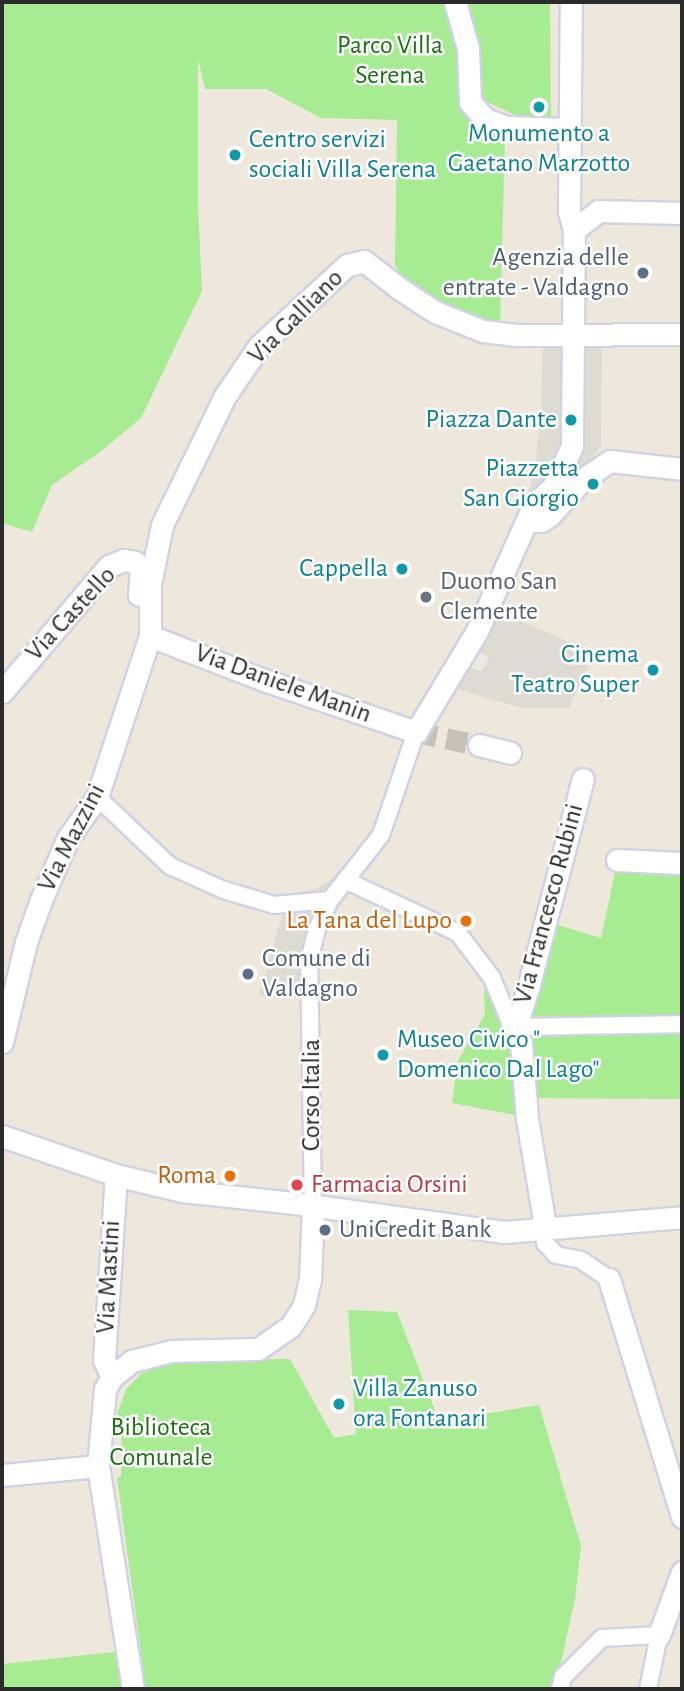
<!DOCTYPE html>
<html>
<head>
<meta charset="utf-8">
<style>
  body { margin:0 }
  #map { position:relative; width:684px; height:1691px; overflow:hidden; background:#eee8dc; font-family:"Alegreya Sans",sans-serif }
  div>[style] { position:absolute }
  .green>* { inset:0; background:#a7eb92 }
  .plaza>* { inset:0; background:#dedbd3 }
  .minor-tunnel>* { height:21px; margin-top:-10.5px; transform-origin:0; background:repeating-linear-gradient(90deg,#c7c2b9 0 21px,transparent 0 31px) }
  .roads { filter:drop-shadow(2px 0 #d1d2e5) drop-shadow(-2px 0 #d1d2e5) drop-shadow(0 2px #d1d2e5) drop-shadow(0 -2px #d1d2e5) }
  .pedestrian>* { height:16px; margin:-8px; padding:0 8px; transform-origin:8px; border-radius:8px; background:#fff }
  .minor>* { height:21px; margin:-10.5px; padding:0 10.5px; transform-origin:10.5px; border-radius:10.5px; background:#fff }
  .dots>* { width:19px; height:19px; translate:-50% -50%; box-sizing:border-box; border:4px solid #fff; border-radius:50% }
  span { translate:-50% -50%; white-space:nowrap; text-align:center; line-height:1.15; -webkit-text-stroke:5px #fff; paint-order:stroke }
  .park-label { font-size:26px; color:#1b7112 }
  .culture-label { font-size:26px; color:#0d838f }
  .left { translate:0 -50%; text-align:left }
  .right { translate:-100% -50%; text-align:right }
  .service-label { font-size:26px; color:#4e5e75 }
  .street-label { font-size:26px; color:#2b2b2b }
  .worship-label { font-size:26px; color:#5b616d }
  .food-label { font-size:26px; color:#c56008 }
  .health-label { font-size:26px; color:#be3a42 }
  .frame { position:absolute; inset:0; border:4px solid #2b2b2b; pointer-events:none }
</style>
</head>
<body>
<div id="map">
  <div class="green">
    <i style="clip-path:polygon(2px 2px,448px 2px,463px 74px,463px 110px,472px 126px,505px 136px,500px 330px,443px 307px,409px 285px,395px 266px,397px 120px,321px 118px,266px 89px,205px 89px,198px 59px,198px 205px,202px 291px,141px 418px,100px 452px,52px 485px,32px 532px,2px 523px)"></i>
    <i style="clip-path:polygon(464px 2px,550px 2px,551px 120px,521px 118px,483px 100px)"></i>
    <i style="clip-path:polygon(617px 863px,682px 867px,682px 1099px,517px 1098px,515px 1115px,452px 1103px,458px 1061px,485px 1014px,484px 990px,499px 988px,511px 1011px,545px 921px,601px 938px)"></i>
    <i style="clip-path:polygon(348px 1310px,397px 1312px,439px 1421px,539px 1405px,581px 1546px,575px 1599px,555px 1689px,146px 1689px,117px 1478px,121px 1477px,122px 1423px,114px 1423px,126px 1389px,141px 1374px,161px 1365px,192px 1360px,290px 1359px,334px 1438px,356px 1434px)"></i>
    <i style="clip-path:polygon(115px 1652px,121px 1689px,2px 1689px,2px 1664px)"></i>
  </div>
  <div class="plaza">
    <i style="clip-path:polygon(543px 334px,602px 342px,601px 447px,547px 508px,534px 504px,529px 490px,535px 467px,541px 412px)"></i>
    <i style="clip-path:polygon(496px 611px,594px 652px,569px 708px,521px 708px,454px 688px,466px 665px,481px 672px,489px 657px,476px 649px)"></i>
    <i style="clip-path:polygon(338px 875px,344px 888px,331px 895px,307px 998px,259px 995px,285px 905px,285px 894px,313px 890px)"></i>
  </div>
  <div class="minor-tunnel">
    <i style="left:416px;top:732px;width:64px;rotate:11.7deg"></i>
  </div>
  <div class="roads">
    <div class="pedestrian">
      <i style="left:97px;top:797px;width:100px;rotate:43.4deg"></i>
      <i style="left:170px;top:866px;width:59px;rotate:24deg"></i>
      <i style="left:224px;top:890px;width:52px;rotate:16.7deg"></i>
      <i style="left:274px;top:905px;width:56px;rotate:-5.1deg"></i>
      <i style="left:345px;top:880px;width:125px;rotate:25.1deg"></i>
      <i style="left:458px;top:933px;width:56px;rotate:52.9deg"></i>
      <i style="left:492px;top:978px;width:53px;rotate:67.8deg"></i>
      <i style="left:512px;top:1027px;width:170px;rotate:-1deg"></i>
      <i style="left:313px;top:1206px;width:245px;rotate:-90.9deg"></i>
      <i style="left:309px;top:961px;width:33px;rotate:-76deg"></i>
      <i style="left:317px;top:929px;width:32px;rotate:-66deg"></i>
      <i style="left:330px;top:900px;width:83px;rotate:-51.9deg"></i>
      <i style="left:381px;top:835px;width:109px;rotate:-71.2deg"></i>
      <i style="left:545px;top:1226px;width:17px;rotate:90deg"></i>
      <i style="left:545px;top:1243px;width:16px;rotate:47deg"></i>
      <i style="left:556px;top:1255px;width:25px;rotate:11deg"></i>
      <i style="left:581px;top:1260px;width:34px;rotate:34deg"></i>
      <i style="left:560px;top:1689px;width:12px;rotate:-76deg"></i>
      <i style="left:563px;top:1677px;width:55px;rotate:-45deg"></i>
      <i style="left:602px;top:1638px;width:57px;rotate:-3deg"></i>
      <i style="left:659px;top:1635px;width:55px;rotate:101.5deg"></i>
    </div>
    <div class="minor">
      <i style="left:455px;top:2px;width:49px;rotate:74.5deg"></i>
      <i style="left:468px;top:49px;width:53px;rotate:87.8deg"></i>
      <i style="left:470px;top:102px;width:23px;rotate:49deg"></i>
      <i style="left:485px;top:119px;width:22px;rotate:21deg"></i>
      <i style="left:506px;top:127px;width:63px;rotate:1.8deg"></i>
      <i style="left:574px;top:230px;width:31px;rotate:-38deg"></i>
      <i style="left:598px;top:211px;width:84px;rotate:1.4deg"></i>
      <i style="left:527px;top:521px;width:14px"></i>
      <i style="left:541px;top:521px;width:11px;rotate:-34deg"></i>
      <i style="left:550px;top:515px;width:49px;rotate:-47.5deg"></i>
      <i style="left:583px;top:479px;width:32px;rotate:-34deg"></i>
      <i style="left:610px;top:461px;width:72px;rotate:6.3deg"></i>
      <i style="left:150px;top:636px;width:122px;rotate:21.1deg"></i>
      <i style="left:264px;top:680px;width:161px;rotate:18.9deg"></i>
      <i style="left:416px;top:732px;width:118px;rotate:-58.9deg"></i>
      <i style="left:477px;top:631px;width:139px;rotate:-65.8deg"></i>
      <i style="left:534px;top:504px;width:25px;rotate:-42deg"></i>
      <i style="left:553px;top:487px;width:45px;rotate:-65.1deg"></i>
      <i style="left:572px;top:446px;width:216px;rotate:-89.5deg"></i>
      <i style="left:574px;top:230px;width:20px;rotate:-105deg"></i>
      <i style="left:569px;top:211px;width:209px;rotate:-89.5deg"></i>
      <i style="left:2px;top:692px;width:165px;rotate:-49.7deg"></i>
      <i style="left:109px;top:566px;width:16px;rotate:-22deg"></i>
      <i style="left:124px;top:560px;width:11px;rotate:10deg"></i>
      <i style="left:135px;top:562px;width:10px;rotate:53deg"></i>
      <i style="left:141px;top:570px;width:25px;rotate:95deg"></i>
      <i style="left:479px;top:745px;width:32px;rotate:14deg"></i>
      <i style="left:617px;top:860px;width:65px;rotate:2.6deg"></i>
      <i style="left:2px;top:1042px;width:103px;rotate:-76.5deg"></i>
      <i style="left:26px;top:942px;width:45px;rotate:-70.3deg"></i>
      <i style="left:41px;top:900px;width:68px;rotate:-66.5deg"></i>
      <i style="left:68px;top:838px;width:50px;rotate:-54.7deg"></i>
      <i style="left:97px;top:797px;width:169px;rotate:-71.8deg"></i>
      <i style="left:150px;top:636px;width:52px;rotate:-90deg"></i>
      <i style="left:150px;top:584px;width:60px;rotate:-78.5deg"></i>
      <i style="left:162px;top:525px;width:144px;rotate:-64deg"></i>
      <i style="left:225px;top:396px;width:60px;rotate:-55.8deg"></i>
      <i style="left:259px;top:346px;width:120px;rotate:-42.6deg"></i>
      <i style="left:347px;top:265px;width:17px;rotate:-13deg"></i>
      <i style="left:364px;top:261px;width:46px;rotate:37.9deg"></i>
      <i style="left:400px;top:289px;width:42px;rotate:33.3deg"></i>
      <i style="left:435px;top:312px;width:52px;rotate:21.6deg"></i>
      <i style="left:483px;top:331px;width:35px;rotate:7deg"></i>
      <i style="left:518px;top:335px;width:164px;rotate:-0.3deg"></i>
      <i style="left:2px;top:1136px;width:120px;rotate:18.9deg"></i>
      <i style="left:116px;top:1175px;width:68px;rotate:13.6deg"></i>
      <i style="left:182px;top:1191px;width:114px;rotate:6.1deg"></i>
      <i style="left:295px;top:1203px;width:212px;rotate:7.9deg"></i>
      <i style="left:505px;top:1232px;width:178px;rotate:-4.8deg"></i>
      <i style="left:545px;top:1226px;width:109px;rotate:-99.5deg"></i>
      <i style="left:527px;top:1118px;width:75px;rotate:-94.6deg"></i>
      <i style="left:521px;top:1043px;width:18px;rotate:-119deg"></i>
      <i style="left:512px;top:1027px;width:12px;rotate:-55deg"></i>
      <i style="left:519px;top:1017px;width:30px;rotate:-73deg"></i>
      <i style="left:528px;top:988px;width:216px;rotate:-75.3deg"></i>
      <i style="left:609px;top:1279px;width:249px;rotate:72.9deg"></i>
      <i style="left:112px;top:1377px;width:19px;rotate:-115deg"></i>
      <i style="left:104px;top:1360px;width:185px;rotate:-86.3deg"></i>
      <i style="left:2px;top:1475px;width:96px;rotate:-5.4deg"></i>
      <i style="left:659px;top:1635px;width:67px;rotate:-69.9deg"></i>
      <i style="left:133px;top:1689px;width:226px;rotate:-98.9deg"></i>
      <i style="left:98px;top:1466px;width:77px;rotate:-84.8deg"></i>
      <i style="left:105px;top:1389px;width:14px;rotate:-60deg"></i>
      <i style="left:112px;top:1377px;width:26px;rotate:-39deg"></i>
      <i style="left:132px;top:1361px;width:40px;rotate:-14.4deg"></i>
      <i style="left:171px;top:1351px;width:87px;rotate:-1.3deg"></i>
      <i style="left:258px;top:1349px;width:40px;rotate:-34.9deg"></i>
      <i style="left:291px;top:1326px;width:25px;rotate:-58deg"></i>
      <i style="left:304px;top:1305px;width:26px;rotate:-77deg"></i>
      <i style="left:310px;top:1280px;width:74px;rotate:-87.7deg"></i>
    </div>
  </div>
  <div class="dots">
    <i style="left:539px;top:107px;background:#0f9aa8"></i>
    <i style="left:235px;top:155px;background:#0f9aa8"></i>
    <i style="left:643px;top:273px;background:#5c6f8a"></i>
    <i style="left:571px;top:420px;background:#0f9aa8"></i>
    <i style="left:593px;top:484px;background:#0f9aa8"></i>
    <i style="left:402px;top:569px;background:#0f9aa8"></i>
    <i style="left:426px;top:597px;background:#6b7280"></i>
    <i style="left:653px;top:670px;background:#0f9aa8"></i>
    <i style="left:466px;top:921px;background:#e8710a"></i>
    <i style="left:248px;top:974px;background:#5c6f8a"></i>
    <i style="left:383px;top:1055px;background:#0f9aa8"></i>
    <i style="left:230px;top:1176px;background:#e8710a"></i>
    <i style="left:297px;top:1185px;background:#e0444e"></i>
    <i style="left:325px;top:1230px;background:#5c6f8a"></i>
    <i style="left:339px;top:1404px;background:#0f9aa8"></i>
  </div>
  <div class="park-label">
    <span style="left:390px;top:61px">Parco Villa<br>Serena</span>
    <span style="left:161px;top:1443px">Biblioteca<br>Comunale</span>
  </div>
  <div class="culture-label">
    <span style="left:539px;top:149px">Monumento a<br>Gaetano Marzotto</span>
    <span class="left" style="left:249px;top:155px">Centro servizi<br>sociali Villa Serena</span>
    <span class="right" style="left:557px;top:420px">Piazza Dante</span>
    <span class="right" style="left:579px;top:484px">Piazzetta<br>San Giorgio</span>
    <span class="right" style="left:388px;top:569px">Cappella</span>
    <span class="right" style="left:639px;top:670px">Cinema<br>Teatro Super</span>
    <span class="left" style="left:397px;top:1055px">Museo Civico "<br>Domenico Dal Lago"</span>
    <span class="left" style="left:353px;top:1404px">Villa Zanuso<br>ora Fontanari</span>
  </div>
  <div class="service-label">
    <span class="right" style="left:629px;top:273px">Agenzia delle<br>entrate - Valdagno</span>
    <span class="left" style="left:262px;top:974px">Comune di<br>Valdagno</span>
    <span class="left" style="left:339px;top:1230px">UniCredit Bank</span>
  </div>
  <div class="street-label">
    <span style="left:296px;top:317px;rotate:-45deg">Via Galliano</span>
    <span style="left:71px;top:614px;rotate:-47deg">Via Castello</span>
    <span style="left:283px;top:684px;rotate:20deg">Via Daniele Manin</span>
    <span style="left:72px;top:838px;rotate:-63deg">Via Mazzini</span>
    <span style="left:549px;top:904px;rotate:-75deg">Via Francesco Rubini</span>
    <span style="left:312px;top:1095px;rotate:-90deg">Corso Italia</span>
    <span style="left:109px;top:1277px;rotate:-87deg">Via Mastini</span>
  </div>
  <div class="worship-label">
    <span class="left" style="left:440px;top:597px">Duomo San<br>Clemente</span>
  </div>
  <div class="food-label">
    <span class="right" style="left:452px;top:921px">La Tana del Lupo</span>
    <span class="right" style="left:216px;top:1176px">Roma</span>
  </div>
  <div class="health-label">
    <span class="left" style="left:311px;top:1185px">Farmacia Orsini</span>
  </div>
  <div class="frame"></div>
</div>
</body>
</html>
